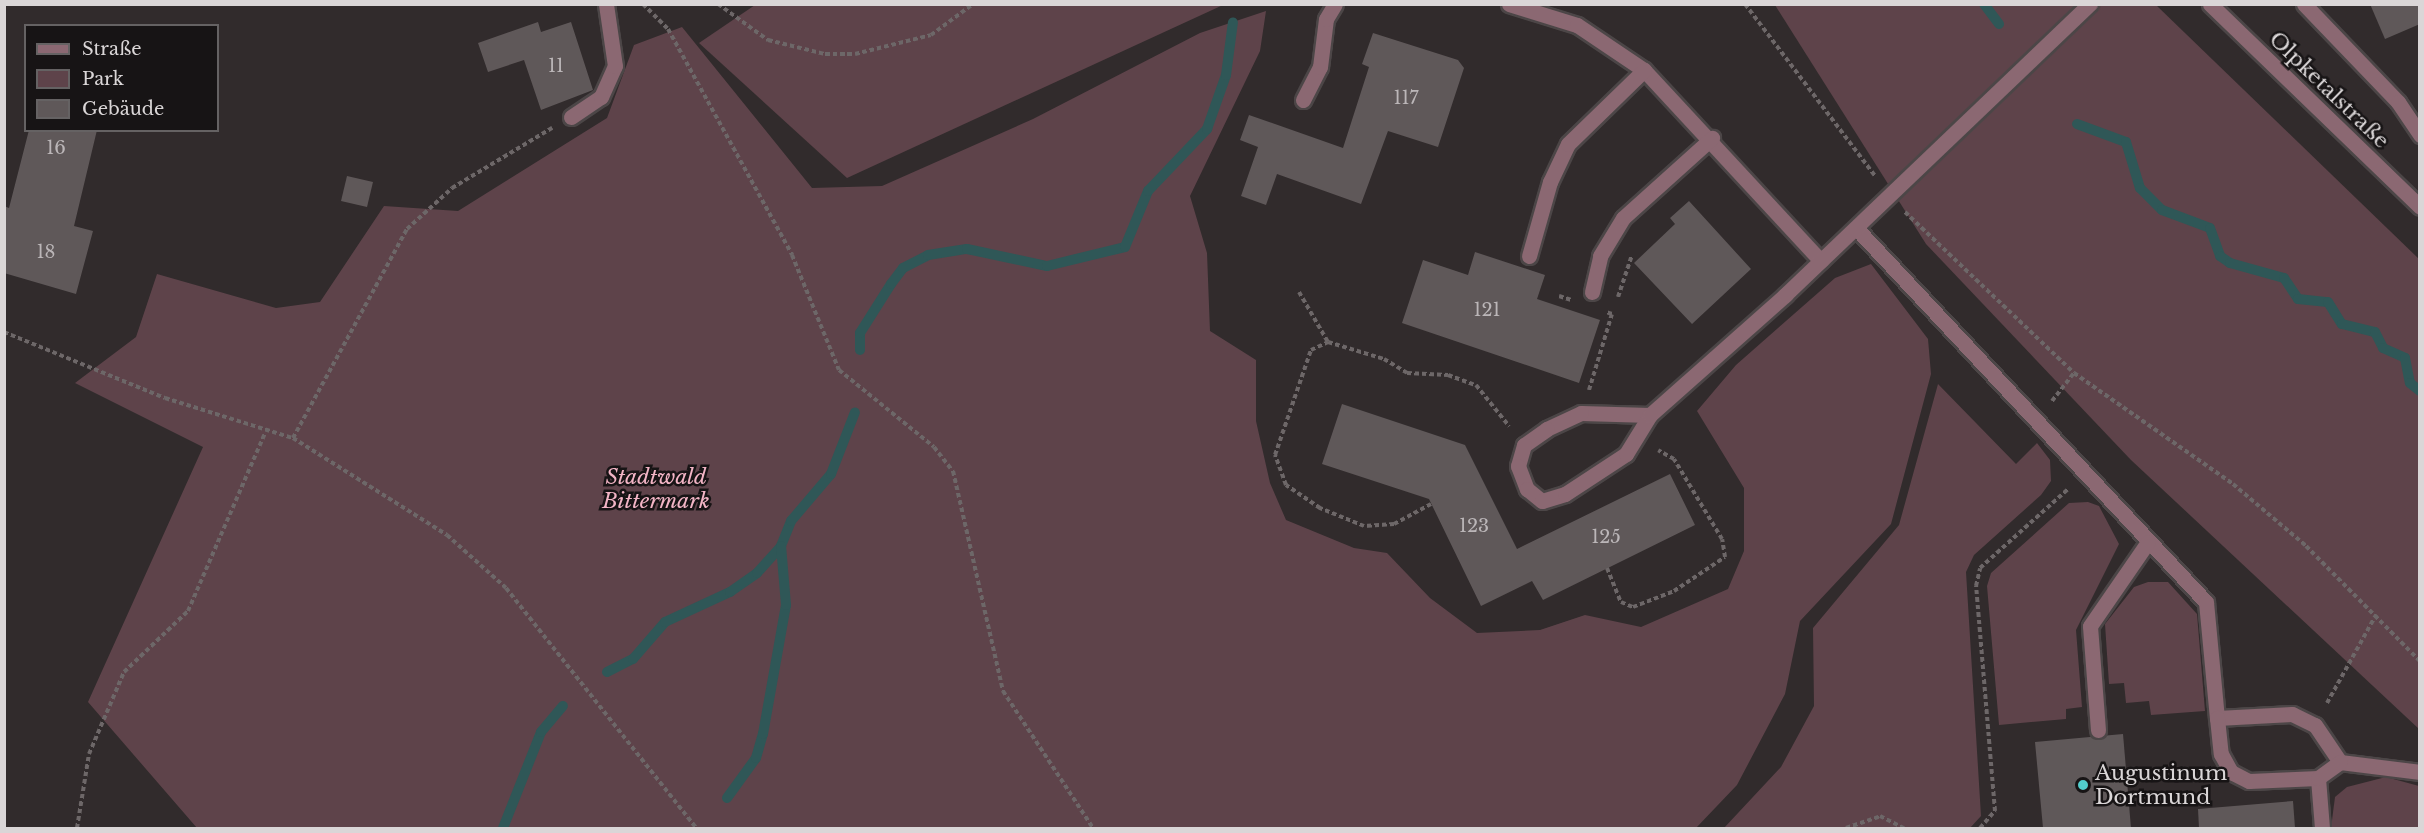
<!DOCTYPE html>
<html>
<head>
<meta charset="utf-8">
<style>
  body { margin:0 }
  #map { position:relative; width:2424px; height:833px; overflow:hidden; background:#312b2c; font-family:"Libre Baskerville",serif }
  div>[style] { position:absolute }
  .green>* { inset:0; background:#5e434a }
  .stream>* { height:10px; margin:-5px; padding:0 5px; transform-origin:5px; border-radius:5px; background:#2f5757 }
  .building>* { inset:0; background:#5f5859 }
  .path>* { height:4px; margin-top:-2px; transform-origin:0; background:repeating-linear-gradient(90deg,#6d6768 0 4.5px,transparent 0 7.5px) }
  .roads { filter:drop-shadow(2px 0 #4c4647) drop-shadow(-2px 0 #4c4647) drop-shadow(0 2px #4c4647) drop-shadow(0 -2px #4c4647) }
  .minor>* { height:15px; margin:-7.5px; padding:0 7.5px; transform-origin:7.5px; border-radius:7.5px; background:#8b6872 }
  .dots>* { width:16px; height:16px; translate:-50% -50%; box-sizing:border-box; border:3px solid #171415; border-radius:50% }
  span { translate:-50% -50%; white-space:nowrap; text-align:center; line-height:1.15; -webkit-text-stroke:5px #171415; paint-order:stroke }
  .number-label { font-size:18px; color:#bbb6b8 }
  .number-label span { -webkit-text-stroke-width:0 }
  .street-label { font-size:21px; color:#dad6d7 }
  .park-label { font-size:21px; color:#f3b5c6; font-style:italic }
  .poi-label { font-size:21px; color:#dad6d7 }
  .left { translate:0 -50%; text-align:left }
  .frame { position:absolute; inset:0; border:6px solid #dad6d7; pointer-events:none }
  .legend { position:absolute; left:24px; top:24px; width:195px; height:108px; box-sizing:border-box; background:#171415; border:2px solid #656263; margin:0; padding:8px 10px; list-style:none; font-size:18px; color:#dad6d7 }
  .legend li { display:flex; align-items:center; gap:12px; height:30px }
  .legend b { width:30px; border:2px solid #656263 }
</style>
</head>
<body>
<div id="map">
  <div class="green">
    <i style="clip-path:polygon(755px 5px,1223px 4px,1223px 5px,847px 178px,699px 43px)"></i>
    <i style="clip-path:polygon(1775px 5px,2156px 5px,2419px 259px,2419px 729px,2131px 460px,1926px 244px)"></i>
    <i style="clip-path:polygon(1266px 11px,1260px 51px,1190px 196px,1207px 253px,1210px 331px,1256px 360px,1256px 421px,1270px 483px,1286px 520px,1354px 548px,1387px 553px,1430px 598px,1477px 633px,1540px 630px,1585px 615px,1641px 627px,1728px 589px,1744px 551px,1744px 488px,1697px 411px,1736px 365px,1835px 278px,1871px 264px,1928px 339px,1931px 374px,1891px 524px,1800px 621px,1785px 694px,1737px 785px,1696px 828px,197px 828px,88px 702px,203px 447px,75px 383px,136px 337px,157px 274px,276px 308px,320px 302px,384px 206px,458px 211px,607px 118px,634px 45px,682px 27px,812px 188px,882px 186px,1033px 119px,1200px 33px)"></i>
    <i style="clip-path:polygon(1938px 384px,2016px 464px,2037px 443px,2050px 460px,2051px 481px,2041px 495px,1974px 555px,1966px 572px,1981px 816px,1970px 828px,1724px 828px,1781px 767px,1814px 706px,1813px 628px,1899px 525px)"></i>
    <i style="clip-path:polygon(2088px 502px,2099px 506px,2119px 544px,2076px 630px,2082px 707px,2066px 709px,2066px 719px,1999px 725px,1987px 586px,1991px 573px,2069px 503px)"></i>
    <i style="clip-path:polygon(2148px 582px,2168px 582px,2197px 614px,2205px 711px,2151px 715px,2149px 701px,2126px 703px,2124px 683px,2109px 684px,2105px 624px,2134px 587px)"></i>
    <i style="clip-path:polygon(2386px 777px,2419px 786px,2419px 828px,2331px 828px,2335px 797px,2347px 787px)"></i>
  </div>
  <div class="stream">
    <i style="left:1984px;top:4px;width:25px;rotate:53deg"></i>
    <i style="left:2077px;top:124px;width:52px;rotate:20.2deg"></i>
    <i style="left:2126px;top:142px;width:48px;rotate:73.1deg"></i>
    <i style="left:2140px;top:188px;width:31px;rotate:45deg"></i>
    <i style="left:2162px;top:210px;width:51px;rotate:20.6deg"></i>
    <i style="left:2210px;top:228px;width:30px;rotate:70deg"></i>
    <i style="left:2220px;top:256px;width:12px;rotate:35deg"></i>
    <i style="left:2230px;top:263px;width:56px;rotate:15.5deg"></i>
    <i style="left:2284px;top:278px;width:25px;rotate:56deg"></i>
    <i style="left:2298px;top:299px;width:30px;rotate:6deg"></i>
    <i style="left:2328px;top:302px;width:26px;rotate:58deg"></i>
    <i style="left:2342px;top:324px;width:34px;rotate:14deg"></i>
    <i style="left:2375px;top:332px;width:18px;rotate:63deg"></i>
    <i style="left:2383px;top:348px;width:24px;rotate:24deg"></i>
    <i style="left:2405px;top:358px;width:25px;rotate:79deg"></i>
    <i style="left:2410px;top:383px;width:13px;rotate:39deg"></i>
    <i style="left:860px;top:350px;width:17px;rotate:-90deg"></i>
    <i style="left:860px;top:333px;width:58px;rotate:-57.7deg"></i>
    <i style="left:891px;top:284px;width:20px;rotate:-53deg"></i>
    <i style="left:903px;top:268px;width:28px;rotate:-27deg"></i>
    <i style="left:928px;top:255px;width:39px;rotate:-9deg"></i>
    <i style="left:967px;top:249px;width:82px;rotate:12deg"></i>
    <i style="left:1047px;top:266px;width:80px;rotate:-13.7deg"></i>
    <i style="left:1125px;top:247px;width:61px;rotate:-67.7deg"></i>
    <i style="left:1148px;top:191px;width:86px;rotate:-46.4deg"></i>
    <i style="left:1207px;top:129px;width:57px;rotate:-70.6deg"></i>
    <i style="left:1226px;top:75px;width:53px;rotate:-82.5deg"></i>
    <i style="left:607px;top:672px;width:29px;rotate:-27deg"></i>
    <i style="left:633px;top:659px;width:49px;rotate:-49.1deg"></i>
    <i style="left:665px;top:622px;width:72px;rotate:-24.8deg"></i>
    <i style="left:730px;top:592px;width:33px;rotate:-35deg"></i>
    <i style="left:757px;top:573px;width:36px;rotate:-48deg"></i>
    <i style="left:781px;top:546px;width:27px;rotate:-68deg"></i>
    <i style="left:791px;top:521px;width:62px;rotate:-49.6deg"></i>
    <i style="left:831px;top:474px;width:66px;rotate:-68.8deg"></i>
    <i style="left:727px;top:798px;width:49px;rotate:-54.1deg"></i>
    <i style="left:756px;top:758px;width:25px;rotate:-74deg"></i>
    <i style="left:763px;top:734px;width:131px;rotate:-79.9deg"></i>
    <i style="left:786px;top:605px;width:59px;rotate:-94.8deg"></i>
    <i style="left:503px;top:828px;width:103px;rotate:-68.4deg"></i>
    <i style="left:541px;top:732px;width:34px;rotate:-50deg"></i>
  </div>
  <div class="building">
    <i style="clip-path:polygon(2370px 4px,2420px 4px,2420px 24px,2385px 39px)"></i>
    <i style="clip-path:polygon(538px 22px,541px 32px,571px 22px,593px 90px,541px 110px,524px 60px,488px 72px,478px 43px)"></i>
    <i style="clip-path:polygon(1373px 33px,1458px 60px,1464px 68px,1438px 147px,1388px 131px,1361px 204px,1277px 174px,1266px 205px,1241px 196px,1258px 147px,1240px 140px,1249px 115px,1343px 148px,1369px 67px,1362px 64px)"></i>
    <i style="clip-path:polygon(29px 130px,97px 130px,74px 226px,93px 231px,76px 294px,4px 273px,4px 206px,9px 208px)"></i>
    <i style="clip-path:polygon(347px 176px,373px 182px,367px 207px,341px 201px)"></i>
    <i style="clip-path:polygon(1689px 201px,1751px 269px,1692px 324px,1634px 263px,1675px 224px,1670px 218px)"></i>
    <i style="clip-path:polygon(1475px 252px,1545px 275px,1537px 299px,1600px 320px,1579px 383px,1402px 323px,1423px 260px,1468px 275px)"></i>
    <i style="clip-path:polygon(1342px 404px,1465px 445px,1517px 549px,1670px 474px,1695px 525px,1543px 600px,1532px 581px,1481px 606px,1429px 499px,1322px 464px)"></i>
    <i style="clip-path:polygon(2123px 734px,2131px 828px,2043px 828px,2035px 742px)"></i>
    <i style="clip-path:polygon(2293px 801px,2295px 828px,2199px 828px,2198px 809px)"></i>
  </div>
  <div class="path">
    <i style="left:643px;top:4px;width:35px;rotate:45deg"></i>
    <i style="left:668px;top:29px;width:258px;rotate:61.2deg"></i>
    <i style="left:792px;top:255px;width:124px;rotate:67.8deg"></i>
    <i style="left:839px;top:370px;width:122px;rotate:39deg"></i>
    <i style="left:934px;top:447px;width:31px;rotate:52deg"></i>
    <i style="left:953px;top:471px;width:226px;rotate:77.2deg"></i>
    <i style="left:1003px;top:691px;width:164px;rotate:56.7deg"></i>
    <i style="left:718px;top:4px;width:62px;rotate:35.8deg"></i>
    <i style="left:768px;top:40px;width:59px;rotate:13.8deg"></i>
    <i style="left:825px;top:54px;width:30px"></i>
    <i style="left:855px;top:54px;width:78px;rotate:-14deg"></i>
    <i style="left:931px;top:35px;width:52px;rotate:-36.4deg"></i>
    <i style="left:1745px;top:4px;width:216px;rotate:52.9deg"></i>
    <i style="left:1905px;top:212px;width:233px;rotate:43.6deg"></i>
    <i style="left:2074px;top:373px;width:194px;rotate:34.9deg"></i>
    <i style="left:2233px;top:484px;width:96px;rotate:40.3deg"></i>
    <i style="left:2306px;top:546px;width:162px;rotate:45.3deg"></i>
    <i style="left:1299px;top:292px;width:58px;rotate:59.9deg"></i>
    <i style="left:1559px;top:296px;width:13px;rotate:18deg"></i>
    <i style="left:1618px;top:297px;width:44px;rotate:-71.6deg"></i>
    <i style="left:4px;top:332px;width:174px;rotate:22.3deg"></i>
    <i style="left:165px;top:398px;width:134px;rotate:17.4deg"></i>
    <i style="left:293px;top:438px;width:182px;rotate:32.2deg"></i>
    <i style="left:447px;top:535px;width:79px;rotate:41.9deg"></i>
    <i style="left:506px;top:588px;width:306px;rotate:51.6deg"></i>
    <i style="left:1589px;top:390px;width:79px;rotate:-73.2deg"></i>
    <i style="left:1612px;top:314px;width:6px;rotate:-162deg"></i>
    <i style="left:2052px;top:401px;width:36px;rotate:-52deg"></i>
    <i style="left:293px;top:438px;width:238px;rotate:-61.4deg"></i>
    <i style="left:407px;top:229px;width:61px;rotate:-42.3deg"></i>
    <i style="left:452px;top:188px;width:117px;rotate:-31deg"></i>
    <i style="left:1431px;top:504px;width:42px;rotate:151.6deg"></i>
    <i style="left:1394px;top:524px;width:30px;rotate:176deg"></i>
    <i style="left:1364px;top:526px;width:48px;rotate:-157.8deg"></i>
    <i style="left:1320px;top:508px;width:41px;rotate:-145.9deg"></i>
    <i style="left:1286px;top:485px;width:32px;rotate:-110deg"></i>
    <i style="left:1275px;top:455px;width:111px;rotate:-71.1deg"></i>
    <i style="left:1311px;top:350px;width:19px;rotate:-25deg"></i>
    <i style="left:1328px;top:342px;width:59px;rotate:16.9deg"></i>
    <i style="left:1384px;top:359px;width:27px;rotate:31deg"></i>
    <i style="left:1407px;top:373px;width:41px;rotate:2.8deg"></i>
    <i style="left:1448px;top:375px;width:30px;rotate:20deg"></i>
    <i style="left:1476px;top:385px;width:53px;rotate:51.2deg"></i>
    <i style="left:1607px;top:568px;width:37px;rotate:68deg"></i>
    <i style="left:1621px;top:602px;width:13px;rotate:23deg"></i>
    <i style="left:1633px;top:607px;width:44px;rotate:-21.3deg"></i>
    <i style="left:1674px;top:591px;width:61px;rotate:-33.7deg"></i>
    <i style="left:1725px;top:557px;width:18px;rotate:-99deg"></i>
    <i style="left:1722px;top:539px;width:93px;rotate:-121deg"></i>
    <i style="left:1674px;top:459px;width:18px;rotate:-151deg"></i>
    <i style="left:2327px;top:703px;width:101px;rotate:-60.9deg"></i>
    <i style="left:77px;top:828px;width:75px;rotate:-80.8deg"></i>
    <i style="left:89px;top:754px;width:89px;rotate:-66.9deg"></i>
    <i style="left:124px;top:672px;width:88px;rotate:-43.6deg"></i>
    <i style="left:188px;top:611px;width:194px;rotate:-66.6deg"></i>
    <i style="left:1846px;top:828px;width:36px;rotate:-19deg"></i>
    <i style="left:1880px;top:816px;width:27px;rotate:27deg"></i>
    <i style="left:1980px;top:828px;width:23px;rotate:-49deg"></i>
    <i style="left:1995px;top:811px;width:226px;rotate:-94.8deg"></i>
    <i style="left:1976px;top:586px;width:18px;rotate:-77deg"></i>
    <i style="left:1980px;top:568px;width:118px;rotate:-41.9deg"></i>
  </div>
  <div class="roads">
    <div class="minor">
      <i style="left:1509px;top:4px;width:71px;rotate:17.2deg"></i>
      <i style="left:1577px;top:25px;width:81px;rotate:33.9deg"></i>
      <i style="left:1644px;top:70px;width:260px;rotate:47.2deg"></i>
      <i style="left:2210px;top:4px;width:292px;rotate:44deg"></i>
      <i style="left:2304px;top:4px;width:136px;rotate:46.2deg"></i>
      <i style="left:2398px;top:102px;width:40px;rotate:56deg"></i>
      <i style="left:1303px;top:100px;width:37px;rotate:-63deg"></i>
      <i style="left:1320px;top:67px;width:48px;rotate:-82.9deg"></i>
      <i style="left:1326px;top:19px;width:17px;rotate:-59deg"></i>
      <i style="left:571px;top:117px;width:36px;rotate:-34deg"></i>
      <i style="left:601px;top:97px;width:34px;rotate:-66deg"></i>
      <i style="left:615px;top:66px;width:63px;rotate:-98.3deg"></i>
      <i style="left:1856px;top:228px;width:512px;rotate:46.9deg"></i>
      <i style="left:2206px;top:602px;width:117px;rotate:84.6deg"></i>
      <i style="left:2217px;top:718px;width:75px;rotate:-3.1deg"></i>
      <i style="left:2292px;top:714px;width:25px;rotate:26deg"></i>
      <i style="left:2315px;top:725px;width:45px;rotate:56deg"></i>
      <i style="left:2340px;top:762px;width:81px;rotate:7.1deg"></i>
      <i style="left:1529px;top:256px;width:77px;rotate:-74.2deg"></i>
      <i style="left:1550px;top:182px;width:42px;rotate:-64.7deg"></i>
      <i style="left:1568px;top:144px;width:106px;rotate:-44.2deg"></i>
      <i style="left:1592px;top:292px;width:37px;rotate:-77deg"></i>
      <i style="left:1600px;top:256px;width:44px;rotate:-58.8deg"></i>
      <i style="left:1623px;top:218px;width:120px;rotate:-42deg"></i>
      <i style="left:1650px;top:415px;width:69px;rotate:-178.3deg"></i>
      <i style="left:1581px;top:413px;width:38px;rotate:155deg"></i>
      <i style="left:1547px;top:429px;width:28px;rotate:145deg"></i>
      <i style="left:1524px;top:445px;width:22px;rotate:106deg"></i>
      <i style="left:1518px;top:466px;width:25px;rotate:69deg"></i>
      <i style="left:1527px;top:489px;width:19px;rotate:39deg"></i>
      <i style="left:1542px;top:501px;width:24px;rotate:-17deg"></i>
      <i style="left:1565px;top:494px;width:73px;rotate:-33.3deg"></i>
      <i style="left:1626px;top:454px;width:46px;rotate:-58.4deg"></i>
      <i style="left:1650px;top:415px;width:181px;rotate:-41.6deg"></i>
      <i style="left:1785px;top:295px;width:422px;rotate:-43.7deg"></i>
      <i style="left:2217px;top:718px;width:36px;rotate:84deg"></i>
      <i style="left:2221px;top:754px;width:21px;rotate:61deg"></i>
      <i style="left:2231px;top:772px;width:20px;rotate:27deg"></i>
      <i style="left:2249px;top:781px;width:69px;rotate:-2.5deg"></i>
      <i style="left:2098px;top:730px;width:104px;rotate:-94.4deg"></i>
      <i style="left:2090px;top:626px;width:102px;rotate:-55.4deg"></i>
      <i style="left:2322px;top:828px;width:50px;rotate:-94.6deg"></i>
      <i style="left:2318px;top:778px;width:27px;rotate:-36deg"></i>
    </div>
  </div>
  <div class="dots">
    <i style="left:2083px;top:785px;background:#52cdcc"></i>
  </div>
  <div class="number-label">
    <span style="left:556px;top:66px">11</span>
    <span style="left:1406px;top:98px">117</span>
    <span style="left:56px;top:148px">16</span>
    <span style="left:46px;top:252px">18</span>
    <span style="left:1487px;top:310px">121</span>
    <span style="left:1474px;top:526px">123</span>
    <span style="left:1606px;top:537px">125</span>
  </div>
  <div class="street-label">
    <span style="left:2329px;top:90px;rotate:44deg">Olpketalstraße</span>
  </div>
  <div class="park-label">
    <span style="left:656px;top:489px">Stadtwald<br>Bittermark</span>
  </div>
  <div class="poi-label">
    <span class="left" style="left:2095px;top:785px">Augustinum<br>Dortmund</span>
  </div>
  <div class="frame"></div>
  <ul class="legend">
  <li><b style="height:8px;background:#8b6872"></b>Straße</li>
  <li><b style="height:16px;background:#5e434a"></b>Park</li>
  <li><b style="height:16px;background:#5f5859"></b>Gebäude</li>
  </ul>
</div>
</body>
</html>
